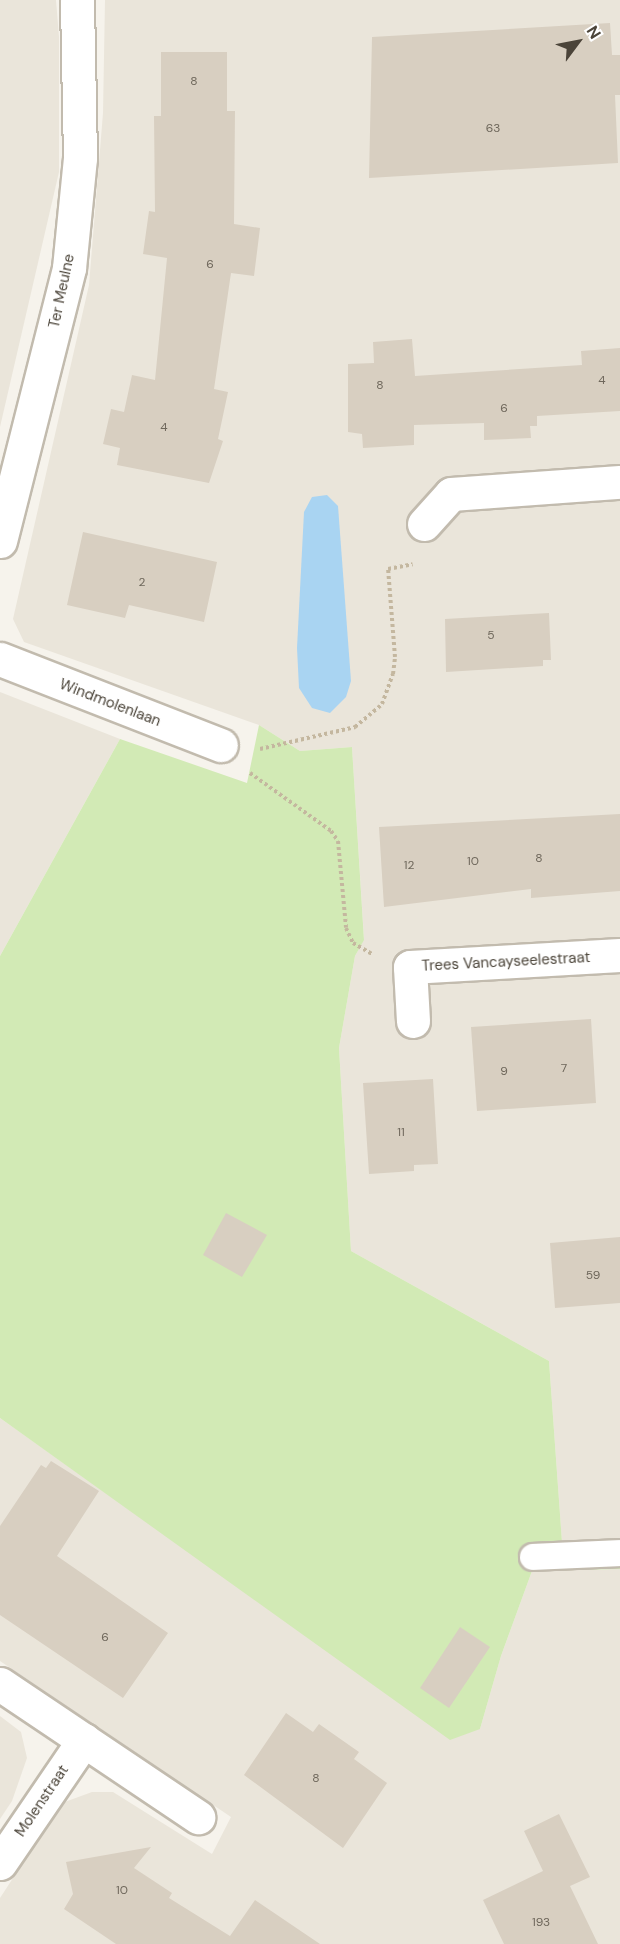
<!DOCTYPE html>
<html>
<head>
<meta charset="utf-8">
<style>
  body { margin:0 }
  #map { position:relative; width:620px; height:1944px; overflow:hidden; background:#f6f3ec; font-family:"DM Sans",sans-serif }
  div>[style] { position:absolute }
  .residential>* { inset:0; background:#eae5da }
  .green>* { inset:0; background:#d2eab5 }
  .water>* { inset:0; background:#a9d4f2 }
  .building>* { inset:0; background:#d8cfc1 }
  .path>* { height:4px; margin-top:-2px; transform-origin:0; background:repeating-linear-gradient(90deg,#c4b79f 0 3px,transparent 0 6px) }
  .roads { filter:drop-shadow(2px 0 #c2bbae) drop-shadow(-2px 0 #c2bbae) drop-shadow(0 2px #c2bbae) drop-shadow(0 -2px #c2bbae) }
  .lane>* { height:26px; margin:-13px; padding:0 13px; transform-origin:13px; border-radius:13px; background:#fff }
  .street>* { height:33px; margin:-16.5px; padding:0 16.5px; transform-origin:16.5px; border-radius:16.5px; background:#fff }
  span { translate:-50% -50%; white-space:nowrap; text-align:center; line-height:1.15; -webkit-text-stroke:5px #fff; paint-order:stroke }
  .number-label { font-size:12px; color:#6e675b }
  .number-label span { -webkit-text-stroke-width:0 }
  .street-label { font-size:15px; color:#4b4439 }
  .north { position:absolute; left:548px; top:12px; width:60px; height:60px; -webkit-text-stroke:4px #fff; paint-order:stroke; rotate:58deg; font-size:16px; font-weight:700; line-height:24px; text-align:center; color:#4b4439 }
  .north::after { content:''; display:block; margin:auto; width:21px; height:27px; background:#4b4439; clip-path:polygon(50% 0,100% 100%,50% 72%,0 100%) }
</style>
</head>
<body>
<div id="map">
  <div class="residential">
    <i style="clip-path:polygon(0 0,56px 0,59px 37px,59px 172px,0 427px)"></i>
    <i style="clip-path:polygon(105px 0,620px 0,620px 1538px,562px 1542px,549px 1361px,351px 1251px,339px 1048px,355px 956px,364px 939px,352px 747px,300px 751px,259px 725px,24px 642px,13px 619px,89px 285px,103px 113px)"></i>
    <i style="clip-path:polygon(0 692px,120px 739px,0 956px)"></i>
    <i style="clip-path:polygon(0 1418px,230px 1581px,480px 1729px,501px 1656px,532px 1571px,620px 1569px,620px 1944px,0 1944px,0 1898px,62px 1803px,92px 1792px,113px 1792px,212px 1854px,231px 1817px,0 1661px)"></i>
    <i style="clip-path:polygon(0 1716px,21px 1732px,27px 1758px,12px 1801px,0 1819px)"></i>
  </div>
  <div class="green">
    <i style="clip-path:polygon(259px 725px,300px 751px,352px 747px,364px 940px,355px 956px,339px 1048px,351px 1251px,549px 1361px,562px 1542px,620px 1538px,620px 1569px,532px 1571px,501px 1656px,480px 1729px,450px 1740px,0 1418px,0 956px,120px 739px,247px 783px)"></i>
  </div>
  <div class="water">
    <i style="clip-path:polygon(327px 495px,338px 506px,351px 681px,346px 697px,330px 713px,312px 708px,299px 688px,297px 648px,304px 512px,312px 497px)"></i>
  </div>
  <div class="building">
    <i style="clip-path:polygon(610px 23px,612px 55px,620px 55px,620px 95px,615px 95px,618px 163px,369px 178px,372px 37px)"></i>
    <i style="clip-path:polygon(161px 52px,227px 52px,227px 111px,235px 111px,234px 224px,260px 228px,254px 276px,231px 273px,214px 389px,228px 392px,218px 439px,223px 441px,209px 483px,117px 465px,120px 448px,103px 444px,111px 409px,124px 412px,132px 375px,155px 380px,167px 258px,143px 254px,149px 211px,155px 212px,154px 116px,161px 116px)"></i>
    <i style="clip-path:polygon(412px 339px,415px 376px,582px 365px,581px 351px,620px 348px,620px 411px,537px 416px,537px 426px,530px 426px,531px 438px,484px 440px,484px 423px,414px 425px,414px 445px,363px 448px,362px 434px,348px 432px,348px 364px,374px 363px,373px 342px)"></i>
    <i style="clip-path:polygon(83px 532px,217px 562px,204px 622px,129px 605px,125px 618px,67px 605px)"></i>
    <i style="clip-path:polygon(549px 613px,551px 660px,543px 660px,543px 666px,446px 672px,445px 619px)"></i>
    <i style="clip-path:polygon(620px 814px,620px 891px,531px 898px,531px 889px,384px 907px,379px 827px)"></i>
    <i style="clip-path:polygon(591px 1019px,596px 1103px,477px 1111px,471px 1027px)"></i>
    <i style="clip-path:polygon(433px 1079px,438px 1164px,414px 1165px,414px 1171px,369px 1174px,363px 1083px)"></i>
    <i style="clip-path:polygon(226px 1213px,267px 1235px,242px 1277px,203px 1255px)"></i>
    <i style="clip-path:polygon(620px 1237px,620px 1303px,555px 1308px,550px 1243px)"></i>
    <i style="clip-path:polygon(51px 1461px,99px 1491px,57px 1556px,168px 1633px,123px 1698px,0 1615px,0 1526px,41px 1465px,46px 1468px)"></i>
    <i style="clip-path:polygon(460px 1627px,490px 1647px,449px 1708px,420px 1688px)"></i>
    <i style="clip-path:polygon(286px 1713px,313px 1732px,319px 1724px,359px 1752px,354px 1759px,387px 1783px,343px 1848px,244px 1775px)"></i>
    <i style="clip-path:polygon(559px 1814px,590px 1877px,570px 1886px,598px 1944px,504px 1944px,483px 1900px,543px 1871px,524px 1831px)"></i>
    <i style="clip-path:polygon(151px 1847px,134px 1868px,172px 1893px,169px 1898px,230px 1936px,255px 1900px,320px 1944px,116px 1944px,64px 1909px,73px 1894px,66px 1862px)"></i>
  </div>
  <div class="path">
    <i style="left:260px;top:749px;width:98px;rotate:-13deg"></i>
    <i style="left:355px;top:727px;width:35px;rotate:-40deg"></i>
    <i style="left:382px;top:704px;width:32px;rotate:-70deg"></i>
    <i style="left:393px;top:674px;width:17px;rotate:-83deg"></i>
    <i style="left:395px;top:657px;width:88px;rotate:-94.5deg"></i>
    <i style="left:388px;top:569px;width:25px;rotate:-11deg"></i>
    <i style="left:250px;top:773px;width:100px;rotate:35.6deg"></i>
    <i style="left:331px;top:831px;width:12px;rotate:55deg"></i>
    <i style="left:338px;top:841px;width:87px;rotate:84.7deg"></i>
    <i style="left:346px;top:928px;width:17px;rotate:65deg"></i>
    <i style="left:353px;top:943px;width:22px;rotate:30deg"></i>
  </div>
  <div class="roads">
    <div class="lane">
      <i style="left:533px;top:1557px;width:87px;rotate:-2.6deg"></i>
    </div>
    <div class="street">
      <i style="left:424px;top:524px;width:40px;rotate:-48deg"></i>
      <i style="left:451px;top:494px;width:169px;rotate:-4.1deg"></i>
      <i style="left:0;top:541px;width:282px;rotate:-75.8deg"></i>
      <i style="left:69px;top:268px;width:111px;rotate:-84.3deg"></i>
      <i style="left:80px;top:158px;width:158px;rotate:-91.1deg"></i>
      <i style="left:0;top:659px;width:237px;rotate:21.3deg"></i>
      <i style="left:413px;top:1021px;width:54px;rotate:-93.2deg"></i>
      <i style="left:410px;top:967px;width:210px;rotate:-3.3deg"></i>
      <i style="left:0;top:1684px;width:239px;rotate:33.9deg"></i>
      <i style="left:0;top:1863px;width:149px;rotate:-55.7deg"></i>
    </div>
  </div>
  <div class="number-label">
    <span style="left:194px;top:82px">8</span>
    <span style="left:493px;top:129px">63</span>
    <span style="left:210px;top:265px">6</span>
    <span style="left:602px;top:381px">4</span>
    <span style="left:380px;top:386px">8</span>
    <span style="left:504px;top:409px">6</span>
    <span style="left:164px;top:428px">4</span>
    <span style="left:142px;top:583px">2</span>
    <span style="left:491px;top:636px">5</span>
    <span style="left:539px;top:859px">8</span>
    <span style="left:473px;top:862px">10</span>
    <span style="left:409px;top:866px">12</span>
    <span style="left:564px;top:1069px">7</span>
    <span style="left:504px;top:1072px">9</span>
    <span style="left:401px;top:1133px">11</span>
    <span style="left:593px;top:1276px">59</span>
    <span style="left:105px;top:1638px">6</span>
    <span style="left:316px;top:1779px">8</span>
    <span style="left:122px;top:1891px">10</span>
    <span style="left:541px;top:1923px">193</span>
  </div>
  <div class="street-label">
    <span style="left:62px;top:291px;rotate:-78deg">Ter Meulne</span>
    <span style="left:110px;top:703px;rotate:21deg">Windmolenlaan</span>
    <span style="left:506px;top:962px;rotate:-3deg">Trees Vancayseelestraat</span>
    <span style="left:42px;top:1801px;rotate:-56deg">Molenstraat</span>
  </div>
  <div class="north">N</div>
</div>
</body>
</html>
